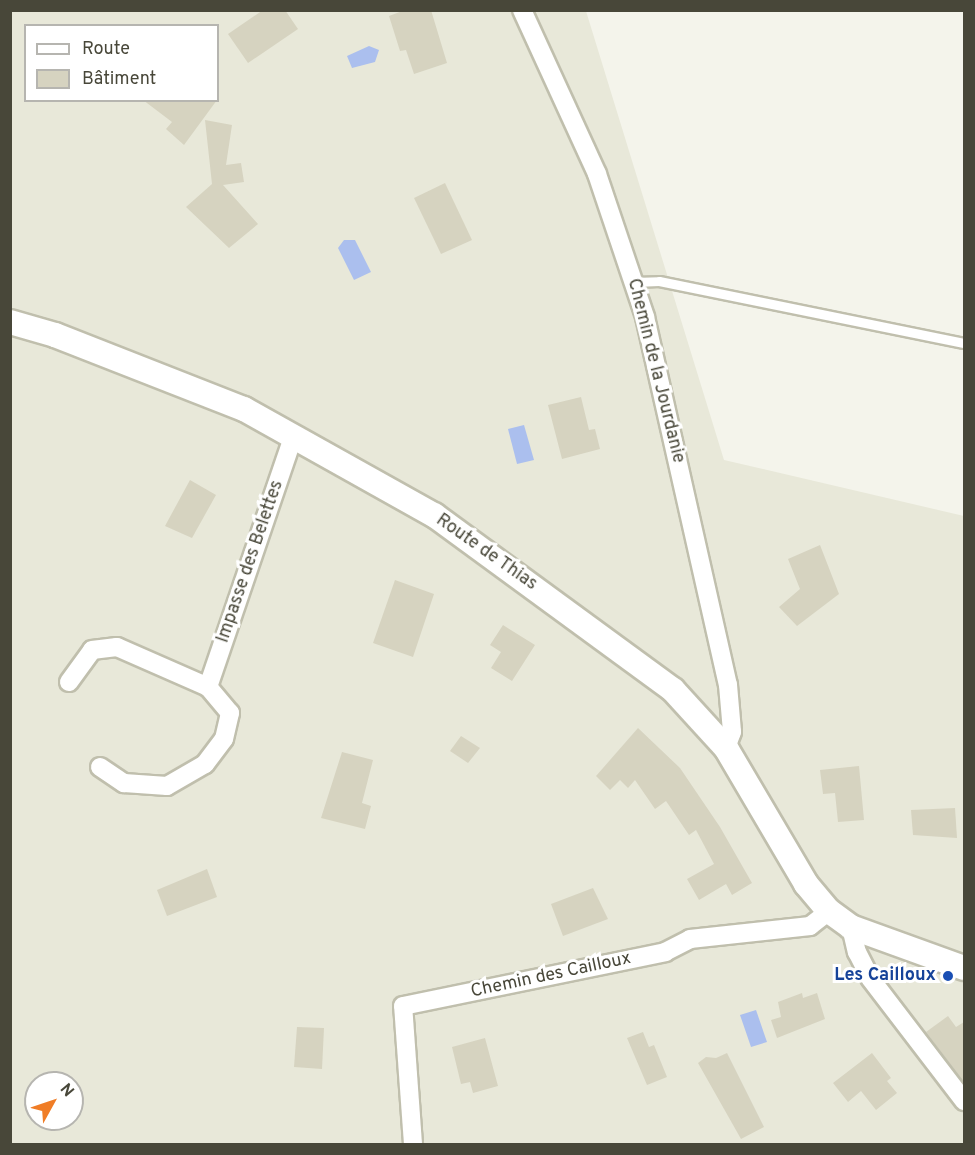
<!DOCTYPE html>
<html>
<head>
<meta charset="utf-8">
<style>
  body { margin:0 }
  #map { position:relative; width:975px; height:1155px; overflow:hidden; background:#f4f4eb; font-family:Overpass,sans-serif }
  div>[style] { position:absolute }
  .residential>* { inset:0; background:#e8e8d9 }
  .water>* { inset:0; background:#abbfee }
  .building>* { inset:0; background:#d6d3c0 }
  .roads { filter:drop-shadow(2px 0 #c0bfad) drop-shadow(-2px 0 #c0bfad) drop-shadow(0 2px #c0bfad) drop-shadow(0 -2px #c0bfad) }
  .service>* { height:9px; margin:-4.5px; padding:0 4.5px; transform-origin:4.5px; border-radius:4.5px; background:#fff }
  .minor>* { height:18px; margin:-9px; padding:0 9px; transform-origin:9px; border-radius:9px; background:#fff }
  .tertiary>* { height:24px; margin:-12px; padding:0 12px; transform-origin:12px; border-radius:12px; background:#fff }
  .dots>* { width:16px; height:16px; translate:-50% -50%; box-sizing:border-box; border:3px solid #fff; border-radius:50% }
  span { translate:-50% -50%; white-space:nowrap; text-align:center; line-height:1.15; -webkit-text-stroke:6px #fff; paint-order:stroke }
  .street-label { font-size:18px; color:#484739 }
  .transit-label { font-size:18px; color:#164399; font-weight:700 }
  .right { translate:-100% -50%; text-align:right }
  .frame { position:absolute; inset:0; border:12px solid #484739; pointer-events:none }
  .legend { position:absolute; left:24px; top:24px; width:195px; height:78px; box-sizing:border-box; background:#fff; border:2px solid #b6b5b0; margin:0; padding:8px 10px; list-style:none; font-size:18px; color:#484739 }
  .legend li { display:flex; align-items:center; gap:12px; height:30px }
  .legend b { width:30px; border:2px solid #b6b5b0 }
  .north { position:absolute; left:24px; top:1071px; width:60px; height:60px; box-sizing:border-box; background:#fff; border:2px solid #b6b5b0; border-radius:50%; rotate:50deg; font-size:16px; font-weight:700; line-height:24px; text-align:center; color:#484739 }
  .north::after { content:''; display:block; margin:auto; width:21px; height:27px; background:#f07d26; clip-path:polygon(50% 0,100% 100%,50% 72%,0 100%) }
</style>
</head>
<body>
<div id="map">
  <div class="residential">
    <i style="clip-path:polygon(evenodd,10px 11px,586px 11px,724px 460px,964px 516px,964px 1144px,11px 1144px,10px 11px,26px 26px,218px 26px,218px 100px,26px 100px,26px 26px,10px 11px,36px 1083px,72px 1083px,72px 1119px,36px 1119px,36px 1083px)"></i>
  </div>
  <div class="water">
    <i style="clip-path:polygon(369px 46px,379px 50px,375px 62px,352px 68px,347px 56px)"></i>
    <i style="clip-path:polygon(344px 240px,355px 240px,371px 272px,354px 280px,338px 248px)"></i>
    <i style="clip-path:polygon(524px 425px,534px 460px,517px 464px,508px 429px)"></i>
    <i style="clip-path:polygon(756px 1010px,767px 1042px,751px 1047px,740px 1015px)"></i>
  </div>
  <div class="building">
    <i style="clip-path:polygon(263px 10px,285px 10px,298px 29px,248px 63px,228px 34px)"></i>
    <i style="clip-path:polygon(405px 10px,431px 10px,447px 63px,414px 74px,406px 50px,400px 51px,389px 16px)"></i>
    <i style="clip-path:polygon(143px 100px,217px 100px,184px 145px,166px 129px,172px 122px)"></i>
    <i style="clip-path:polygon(205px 120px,232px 125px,226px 165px,241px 163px,244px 182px,223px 185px,258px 224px,229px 248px,186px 207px,212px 184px)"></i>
    <i style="clip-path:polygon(445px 183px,472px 240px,441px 254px,414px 198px)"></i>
    <i style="clip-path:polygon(581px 397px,589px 430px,595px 429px,600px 449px,562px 459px,548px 405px)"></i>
    <i style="clip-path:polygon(190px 480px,216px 495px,192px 538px,165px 526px)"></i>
    <i style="clip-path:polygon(820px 545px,839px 594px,797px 626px,779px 607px,800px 589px,788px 559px)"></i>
    <i style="clip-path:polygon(395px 580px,434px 594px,413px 657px,373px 643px)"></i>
    <i style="clip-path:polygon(503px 625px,535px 645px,512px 681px,491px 668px,501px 652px,490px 645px)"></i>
    <i style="clip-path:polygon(638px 728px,680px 768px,720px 827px,752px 883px,732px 895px,726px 884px,699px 900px,687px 879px,714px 864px,696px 830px,689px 835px,666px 801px,655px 809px,635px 780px,628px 788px,620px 780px,610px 790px,596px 776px)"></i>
    <i style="clip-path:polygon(461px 736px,480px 748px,468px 763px,450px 751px)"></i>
    <i style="clip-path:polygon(342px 752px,373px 760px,362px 803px,371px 806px,365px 829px,321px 818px)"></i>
    <i style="clip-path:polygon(859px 766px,864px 820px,838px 822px,835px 793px,823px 794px,820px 770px)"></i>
    <i style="clip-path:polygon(955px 808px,957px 838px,913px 835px,911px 810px)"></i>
    <i style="clip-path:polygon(207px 869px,217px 897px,167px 916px,157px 890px)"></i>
    <i style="clip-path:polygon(593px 888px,608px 919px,563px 936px,551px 904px)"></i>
    <i style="clip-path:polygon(802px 993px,803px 998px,817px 993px,825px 1019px,777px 1038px,771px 1020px,781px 1017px,778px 1002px)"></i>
    <i style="clip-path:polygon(948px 1016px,956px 1027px,964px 1022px,964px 1083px,926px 1032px)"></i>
    <i style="clip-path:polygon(297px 1027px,324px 1028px,322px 1069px,294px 1067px)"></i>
    <i style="clip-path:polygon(643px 1032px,649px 1047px,654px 1045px,667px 1077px,647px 1085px,627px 1038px)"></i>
    <i style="clip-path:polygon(485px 1038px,498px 1086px,473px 1093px,470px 1082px,461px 1084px,452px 1047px)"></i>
    <i style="clip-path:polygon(727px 1053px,764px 1127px,741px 1139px,698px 1063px,706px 1057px,716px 1058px)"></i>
    <i style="clip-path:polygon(872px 1053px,891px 1078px,887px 1081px,897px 1093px,876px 1110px,861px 1091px,848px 1102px,833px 1083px)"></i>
  </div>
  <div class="roads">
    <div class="service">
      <i style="left:634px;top:282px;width:25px;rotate:-2deg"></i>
      <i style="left:659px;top:281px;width:311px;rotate:11.5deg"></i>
    </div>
    <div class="minor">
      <i style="left:522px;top:10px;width:180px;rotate:65.4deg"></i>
      <i style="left:597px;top:174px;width:151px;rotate:71.4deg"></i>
      <i style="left:645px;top:317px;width:377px;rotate:77.3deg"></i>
      <i style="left:728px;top:685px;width:47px;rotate:85.1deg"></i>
      <i style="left:732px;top:732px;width:17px;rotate:111deg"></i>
      <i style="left:69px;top:682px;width:39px;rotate:-54deg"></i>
      <i style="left:92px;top:650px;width:25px;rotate:-7deg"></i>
      <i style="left:117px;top:647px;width:99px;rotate:23.7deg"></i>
      <i style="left:100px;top:767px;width:29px;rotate:34deg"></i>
      <i style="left:124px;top:783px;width:43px;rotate:4deg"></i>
      <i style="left:167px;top:786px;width:44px;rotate:-30.1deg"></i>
      <i style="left:205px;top:764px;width:31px;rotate:-53deg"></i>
      <i style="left:224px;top:739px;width:27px;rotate:-77deg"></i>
      <i style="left:230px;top:713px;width:34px;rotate:-130deg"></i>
      <i style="left:208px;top:687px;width:264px;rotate:-71.2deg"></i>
      <i style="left:851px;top:927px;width:26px;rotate:77deg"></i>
      <i style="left:857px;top:952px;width:29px;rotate:63deg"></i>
      <i style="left:870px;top:978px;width:155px;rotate:52.6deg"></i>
      <i style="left:413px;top:1144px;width:138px;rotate:-94.1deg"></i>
      <i style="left:403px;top:1006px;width:268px;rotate:-11.6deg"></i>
      <i style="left:665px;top:952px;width:28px;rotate:-27deg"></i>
      <i style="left:690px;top:939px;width:121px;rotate:-6.2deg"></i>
      <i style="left:810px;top:926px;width:24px;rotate:-38deg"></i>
    </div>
    <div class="tertiary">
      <i style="left:10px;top:322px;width:47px;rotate:16.1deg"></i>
      <i style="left:55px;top:335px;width:203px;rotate:21.4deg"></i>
      <i style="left:244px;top:409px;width:218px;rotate:29.2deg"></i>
      <i style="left:434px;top:515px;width:296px;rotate:36.2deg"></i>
      <i style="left:673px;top:690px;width:79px;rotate:47.6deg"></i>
      <i style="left:726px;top:748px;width:158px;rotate:59.5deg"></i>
      <i style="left:806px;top:884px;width:35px;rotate:50deg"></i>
      <i style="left:829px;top:911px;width:27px;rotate:36deg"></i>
      <i style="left:851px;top:927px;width:120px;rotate:19.9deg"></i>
    </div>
  </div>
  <div class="dots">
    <i style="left:948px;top:976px;background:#1a4fb4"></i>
  </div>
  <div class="street-label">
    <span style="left:655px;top:371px;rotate:76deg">Chemin de la Jourdanie</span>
    <span style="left:486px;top:553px;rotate:35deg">Route de Thias</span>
    <span style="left:251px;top:562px;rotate:-71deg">Impasse des Belettes</span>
    <span style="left:551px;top:976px;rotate:-12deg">Chemin des Cailloux</span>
  </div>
  <div class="transit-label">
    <span class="right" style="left:936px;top:976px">Les Cailloux</span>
  </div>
  <div class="frame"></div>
  <ul class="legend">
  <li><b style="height:8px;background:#fff"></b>Route</li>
  <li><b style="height:16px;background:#d6d3c0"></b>Bâtiment</li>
  </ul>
  <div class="north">N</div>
</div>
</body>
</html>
